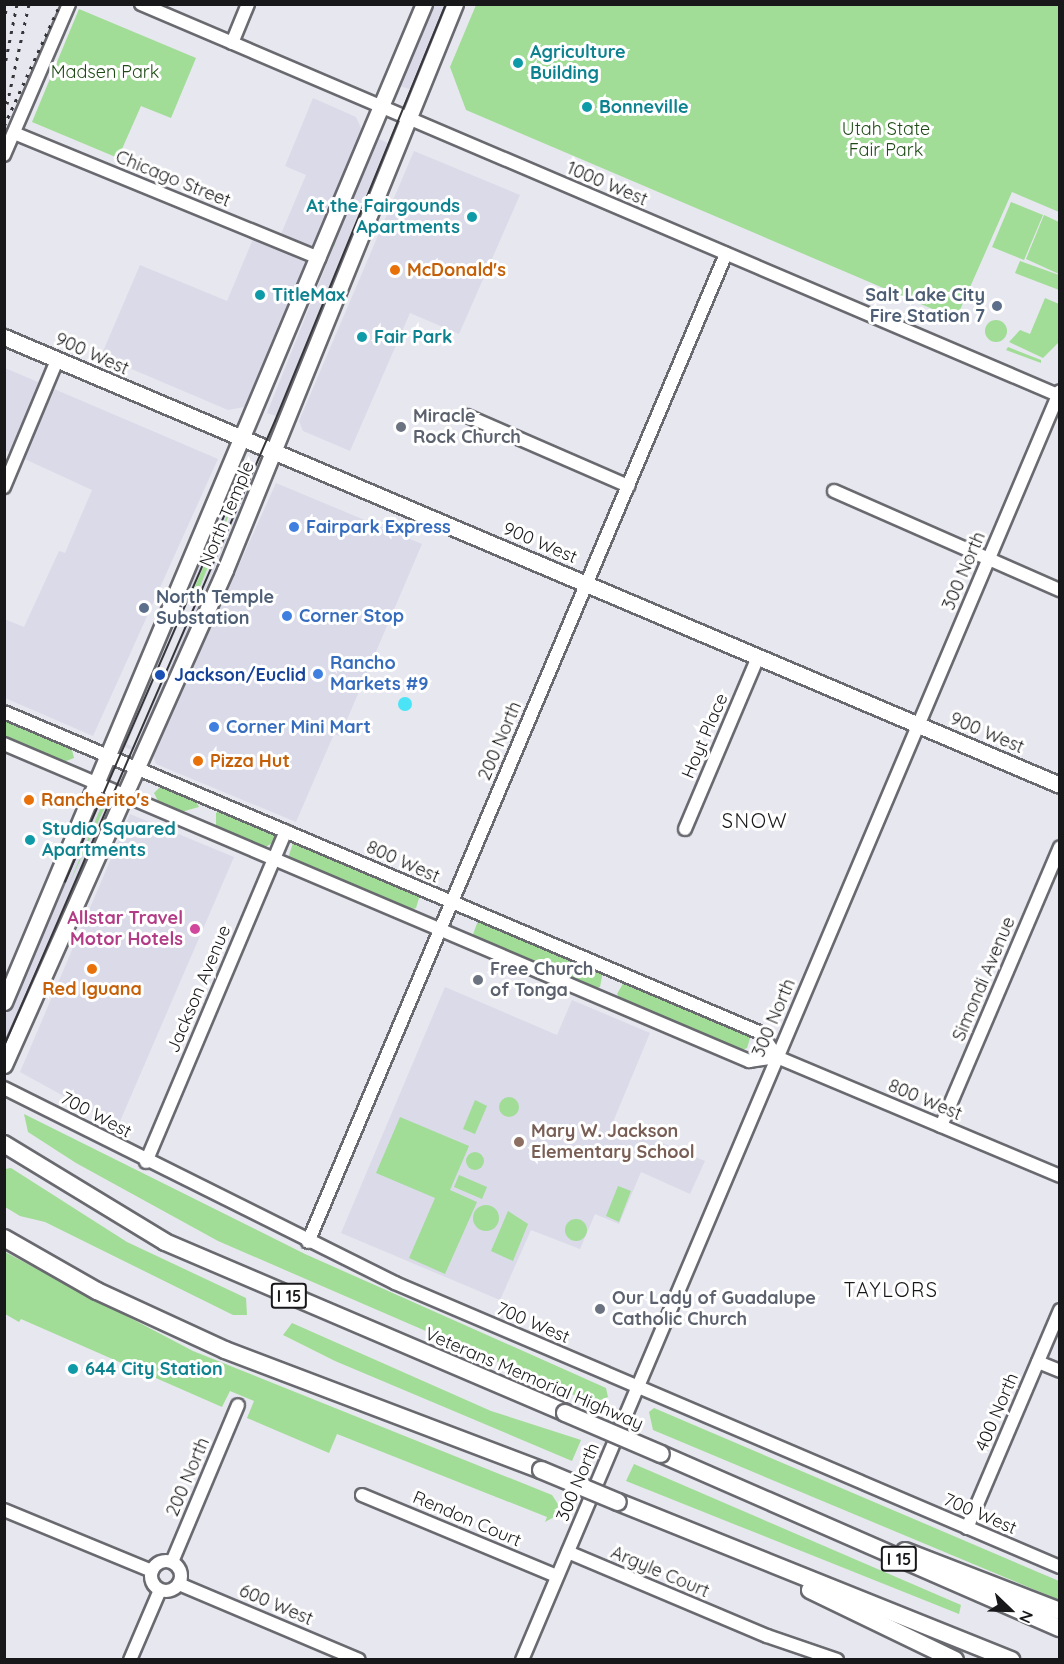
<!DOCTYPE html>
<html>
<head>
<meta charset="utf-8">
<style>
  body { margin:0 }
  #map { position:relative; width:1064px; height:1664px; overflow:hidden; background:#e7e7ef; font-family:Quicksand,sans-serif }
  div>[style] { position:absolute }
  .built>* { inset:0; background:#dadae9 }
  .green>* { inset:0; background:#a1dd96 }
  .round { border-radius:50% }
  .water>* { inset:0; background:#4be4f6 }
  .roads { filter:drop-shadow(2px 0 #696970) drop-shadow(-2px 0 #696970) drop-shadow(0 2px #696970) drop-shadow(0 -2px #696970) }
  .minor>* { height:12px; margin:-6px; padding:0 6px; transform-origin:6px; border-radius:6px; background:#fff }
  .minor>.ring { margin:-6px; padding:0; box-sizing:content-box; background:none; border:12px solid #fff; border-radius:50% }
  .major>* { height:15px; margin:-7.5px; padding:0 7.5px; transform-origin:7.5px; border-radius:7.5px; background:#fff }
  .highway>* { height:16px; margin:-8px; padding:0 8px; transform-origin:8px; border-radius:8px; background:#fff }
  .tram>* { height:1.5px; margin:-0.75px; padding:0 0.75px; transform-origin:0.75px; border-radius:0.75px; background:#36363a }
  .rail>* { height:3px; margin-top:-1.5px; transform-origin:0; background:repeating-linear-gradient(90deg,#36363a 0 3px,transparent 0 9px) }
  .bridges { filter:drop-shadow(2px 0 #696970) drop-shadow(-2px 0 #696970) drop-shadow(0 2px #696970) drop-shadow(0 -2px #696970) }
  .highway-bridge>* { height:16px; margin:-8px; padding:0 8px; transform-origin:8px; border-radius:8px; background:#fff }
  .dots>* { width:16px; height:16px; translate:-50% -50%; box-sizing:border-box; border:3px solid #fff; border-radius:50% }
  span { translate:-50% -50%; white-space:nowrap; text-align:center; line-height:1.15; -webkit-text-stroke:6px #fff; paint-order:stroke }
  .shield-label span { padding:2px 4px; background:#fff; border:2px solid; border-radius:4px; -webkit-text-stroke-width:0 }
  .shield-label { font-size:16px; color:#18181b; font-weight:700 }
  .culture-label { font-size:18px; color:#0d838f; font-weight:700 }
  .left { translate:0 -50%; text-align:left }
  .right { translate:-100% -50%; text-align:right }
  .park-label { font-size:18px; color:#1f4b17 }
  .street-label { font-size:18px; color:#18181b }
  .food-label { font-size:18px; color:#c56008; font-weight:700 }
  .service-label { font-size:18px; color:#4e5e75; font-weight:700 }
  .worship-label { font-size:18px; color:#5b616d; font-weight:700 }
  .shop-label { font-size:18px; color:#366cbe; font-weight:700 }
  .transit-label { font-size:18px; color:#164399; font-weight:700 }
  .hotel-label { font-size:18px; color:#b23c85; font-weight:700 }
  .education-label { font-size:18px; color:#785e54; font-weight:700 }
  .neighbourhood-label { font-size:20px; color:#18181b; letter-spacing:1.5px }
  .frame { position:absolute; inset:0; border:6px solid #18181b; pointer-events:none }
  .north { position:absolute; left:980px; top:1580px; width:60px; height:60px; -webkit-text-stroke:4px #fff; paint-order:stroke; rotate:113deg; font-size:16px; font-weight:700; line-height:24px; text-align:center; color:#18181b }
  .north::after { content:''; display:block; margin:auto; width:21px; height:27px; background:#18181b; clip-path:polygon(50% 0,100% 100%,50% 72%,0 100%) }
</style>
</head>
<body>
<div id="map">
  <div class="built">
    <i style="clip-path:polygon(434px 5px,448px 5px,412px 90px,400px 86px)"></i>
    <i style="clip-path:polygon(313px 98px,356px 117px,363px 132px,244px 407px,228px 410px,101px 356px,140px 265px,227px 301px,253px 239px,275px 248px,306px 175px,285px 166px)"></i>
    <i style="clip-path:polygon(377px 138px,390px 144px,347px 251px,279px 417px,267px 413px)"></i>
    <i style="clip-path:polygon(414px 151px,520px 195px,459px 334px,410px 313px,350px 451px,303px 431px,299px 421px)"></i>
    <i style="clip-path:polygon(5px 368px,218px 459px,93px 736px,5px 698px,4px 619px,24px 627px,59px 551px,65px 553px,92px 490px,5px 450px)"></i>
    <i style="clip-path:polygon(evenodd,241px 469px,254px 474px,137px 752px,120px 745px,241px 469px,242px 483px,244px 484px,197px 594px,192px 592px,242px 483px,241px 469px,189px 599px,195px 601px,133px 747px,127px 744px,189px 599px)"></i>
    <i style="clip-path:polygon(276px 483px,422px 544px,340px 736px,334px 734px,296px 822px,156px 764px,153px 756px)"></i>
    <i style="clip-path:polygon(97px 798px,114px 804px,5px 1053px,5px 1016px)"></i>
    <i style="clip-path:polygon(130px 814px,234px 857px,118px 1126px,20px 1072px)"></i>
    <i style="clip-path:polygon(445px 987px,557px 1035px,572px 1000px,650px 1033px,613px 1122px,705px 1161px,690px 1194px,641px 1172px,619px 1224px,595px 1214px,580px 1249px,531px 1230px,500px 1300px,341px 1233px)"></i>
  </div>
  <div class="green">
    <i style="clip-path:polygon(476px 5px,1059px 5px,1059px 212px,1012px 192px,956px 319px,466px 110px,450px 67px)"></i>
    <i style="clip-path:polygon(79px 9px,196px 58px,171px 118px,141px 106px,118px 158px,32px 122px)"></i>
    <i style="clip-path:polygon(369px 158px,336px 240px,334px 247px,335px 232px)"></i>
    <i style="clip-path:polygon(1011px 202px,1043px 215px,1024px 260px,992px 247px)"></i>
    <i style="clip-path:polygon(1044px 215px,1059px 222px,1059px 274px,1026px 259px)"></i>
    <i style="clip-path:polygon(1020px 261px,1059px 275px,1059px 290px,1015px 273px)"></i>
    <i style="clip-path:polygon(1045px 298px,1059px 304px,1060px 341px,1043px 358px,1009px 342px,1020px 330px,1030px 334px)"></i>
    <i class="round" style="left:985px;top:320px;width:22px;height:22px"></i>
    <i style="clip-path:polygon(1008px 347px,1041px 360px,1041px 363px,1006px 350px)"></i>
    <i style="clip-path:polygon(242px 483px,197px 594px,192px 593px,202px 570px)"></i>
    <i style="clip-path:polygon(4px 717px,71px 746px,74px 758px,61px 763px,5px 739px)"></i>
    <i style="clip-path:polygon(162px 785px,195px 799px,199px 807px,181px 812px,160px 805px,154px 793px)"></i>
    <i style="clip-path:polygon(101px 807px,104px 809px,70px 882px)"></i>
    <i style="clip-path:polygon(222px 809px,278px 833px,277px 840px,264px 848px,216px 828px,216px 813px)"></i>
    <i style="clip-path:polygon(294px 840px,420px 895px,416px 908px,408px 911px,288px 858px)"></i>
    <i style="clip-path:polygon(479px 918px,603px 971px,600px 987px,593px 989px,472px 937px)"></i>
    <i style="clip-path:polygon(625px 980px,751px 1035px,747px 1048px,740px 1051px,621px 1000px,617px 994px)"></i>
    <i class="round" style="left:499px;top:1097px;width:20px;height:20px"></i>
    <i style="clip-path:polygon(475px 1100px,487px 1106px,475px 1134px,463px 1129px)"></i>
    <i style="clip-path:polygon(24px 1114px,305px 1254px,606px 1388px,608px 1397px,592px 1403px,218px 1241px,76px 1163px,28px 1132px)"></i>
    <i style="clip-path:polygon(400px 1117px,469px 1146px,450px 1190px,477px 1202px,445px 1274px,409px 1258px,435px 1198px,376px 1173px)"></i>
    <i class="round" style="left:466px;top:1152px;width:18px;height:18px"></i>
    <i style="clip-path:polygon(11px 1168px,127px 1242px,246px 1298px,247px 1315px,233px 1315px,45px 1222px,20px 1216px,5px 1207px,5px 1169px)"></i>
    <i style="clip-path:polygon(459px 1175px,487px 1187px,482px 1199px,454px 1187px)"></i>
    <i style="clip-path:polygon(618px 1186px,631px 1191px,619px 1222px,606px 1216px)"></i>
    <i class="round" style="left:473px;top:1205px;width:26px;height:26px"></i>
    <i style="clip-path:polygon(508px 1211px,528px 1224px,513px 1261px,491px 1251px)"></i>
    <i class="round" style="left:565px;top:1219px;width:22px;height:22px"></i>
    <i style="clip-path:polygon(5px 1252px,193px 1351px,552px 1495px,563px 1512px,545px 1522px,547px 1517px,337px 1434px,329px 1453px,247px 1418px,254px 1401px,230px 1391px,222px 1407px,21px 1319px,19px 1322px,5px 1314px)"></i>
    <i style="clip-path:polygon(292px 1323px,491px 1411px,581px 1440px,572px 1461px,335px 1361px,283px 1335px)"></i>
    <i style="clip-path:polygon(654px 1408px,1059px 1581px,1059px 1600px,653px 1430px,649px 1412px)"></i>
    <i style="clip-path:polygon(634px 1464px,961px 1605px,959px 1614px,626px 1481px)"></i>
  </div>
  <div class="water">
    <i class="round" style="left:398px;top:697px;width:14px;height:14px"></i>
  </div>
  <div class="roads">
    <div class="minor">
      <i style="left:141px;top:4px;width:999px;rotate:23.1deg"></i>
      <i style="left:232px;top:43px;width:42px;rotate:-67.7deg"></i>
      <i style="left:14px;top:133px;width:330px;rotate:22.3deg"></i>
      <i style="left:4px;top:155px;width:164px;rotate:-66.7deg"></i>
      <i style="left:467px;top:416px;width:176px;rotate:23.5deg"></i>
      <i style="left:4px;top:487px;width:138px;rotate:-67.3deg"></i>
      <i style="left:834px;top:491px;width:247px;rotate:23.7deg"></i>
      <i style="left:4px;top:712px;width:822px;rotate:22.98deg"></i>
      <i style="left:761px;top:1033px;width:29px;rotate:56deg"></i>
      <i style="left:4px;top:744px;width:810px;rotate:23.05deg"></i>
      <i style="left:749px;top:1061px;width:28px;rotate:-8deg"></i>
      <i style="left:777px;top:1057px;width:307px;rotate:22.8deg"></i>
      <i style="left:685px;top:829px;width:187px;rotate:-67deg"></i>
      <i style="left:4px;top:1088px;width:437px;rotate:26.5deg"></i>
      <i style="left:395px;top:1283px;width:723px;rotate:23.13deg"></i>
      <i style="left:941px;top:1126px;width:303px;rotate:-66.9deg"></i>
      <i style="left:146px;top:1162px;width:359px;rotate:-67.1deg"></i>
      <i style="left:308px;top:1242px;width:1073px;rotate:-67.07deg"></i>
      <i style="left:1038px;top:1362px;width:24px;rotate:22deg"></i>
      <i style="left:362px;top:1495px;width:211px;rotate:22.6deg"></i>
      <i style="left:4px;top:1510px;width:160px;rotate:22.4deg"></i>
      <i style="left:967px;top:1528px;width:237px;rotate:-66.9deg"></i>
      <i style="left:568px;top:1552px;width:216px;rotate:22.9deg"></i>
      <i style="left:767px;top:1636px;width:74px;rotate:18.9deg"></i>
      <i class="ring" style="left:151px;top:1561px;width:18px;height:18px"></i>
      <i style="left:172px;top:1562px;width:170px;rotate:-67.2deg"></i>
      <i style="left:179px;top:1584px;width:195px;rotate:22.9deg"></i>
      <i style="left:130px;top:1660px;width:76px;rotate:-66.8deg"></i>
      <i style="left:522px;top:1660px;width:1378px;rotate:-67.03deg"></i>
    </div>
    <div class="major">
      <i style="left:4px;top:337px;width:1147px;rotate:22.99deg"></i>
      <i style="left:4px;top:1002px;width:1083px;rotate:-67.18deg"></i>
      <i style="left:4px;top:1065px;width:542px;rotate:-65.94deg"></i>
      <i style="left:225px;top:570px;width:611px;rotate:-67.89deg"></i>
    </div>
    <div class="highway">
      <i style="left:4px;top:1144px;width:188px;rotate:31.3deg"></i>
      <i style="left:165px;top:1242px;width:435px;rotate:23.1deg"></i>
      <i style="left:4px;top:1238px;width:107px;rotate:29.7deg"></i>
      <i style="left:97px;top:1291px;width:141px;rotate:24.7deg"></i>
      <i style="left:225px;top:1350px;width:338px;rotate:20.8deg"></i>
      <i style="left:661px;top:1454px;width:435px;rotate:23.6deg"></i>
      <i style="left:618px;top:1502px;width:424px;rotate:21.9deg"></i>
      <i style="left:905px;top:1551px;width:166px;rotate:21.2deg"></i>
      <i style="left:810px;top:1590px;width:161px;rotate:25.8deg"></i>
    </div>
  </div>
  <div class="tram">
    <i style="left:65px;top:882px;width:444px;rotate:-66.5deg"></i>
    <i style="left:4px;top:1046px;width:681px;rotate:-66.56deg"></i>
    <i style="left:275px;top:421px;width:451px;rotate:-67.7deg"></i>
  </div>
  <div class="rail">
    <i style="left:4px;top:22px;width:18px;rotate:-81deg"></i>
    <i style="left:4px;top:69px;width:66px;rotate:-78.7deg"></i>
    <i style="left:7px;top:104px;width:102px;rotate:-77.6deg"></i>
    <i style="left:4px;top:126px;width:134px;rotate:-65.3deg"></i>
  </div>
  <div class="bridges">
    <div class="highway-bridge">
      <i style="left:565px;top:1413px;width:104px;rotate:23.1deg"></i>
      <i style="left:541px;top:1470px;width:83px;rotate:22.6deg"></i>
    </div>
  </div>
  <div class="dots">
    <i style="left:518px;top:63px;background:#0f9aa8"></i>
    <i style="left:587px;top:107px;background:#0f9aa8"></i>
    <i style="left:472px;top:217px;background:#0f9aa8"></i>
    <i style="left:395px;top:270px;background:#e8710a"></i>
    <i style="left:260px;top:295px;background:#0f9aa8"></i>
    <i style="left:997px;top:306px;background:#5c6f8a"></i>
    <i style="left:362px;top:337px;background:#0f9aa8"></i>
    <i style="left:401px;top:427px;background:#6b7280"></i>
    <i style="left:294px;top:527px;background:#3f7fe0"></i>
    <i style="left:144px;top:608px;background:#5c6f8a"></i>
    <i style="left:287px;top:616px;background:#3f7fe0"></i>
    <i style="left:318px;top:674px;background:#3f7fe0"></i>
    <i style="left:160px;top:675px;background:#1a4fb4"></i>
    <i style="left:214px;top:727px;background:#3f7fe0"></i>
    <i style="left:198px;top:761px;background:#e8710a"></i>
    <i style="left:29px;top:800px;background:#e8710a"></i>
    <i style="left:30px;top:840px;background:#0f9aa8"></i>
    <i style="left:195px;top:929px;background:#d1479c"></i>
    <i style="left:92px;top:969px;background:#e8710a"></i>
    <i style="left:478px;top:980px;background:#6b7280"></i>
    <i style="left:519px;top:1142px;background:#8d6e63"></i>
    <i style="left:600px;top:1309px;background:#6b7280"></i>
    <i style="left:73px;top:1369px;background:#0f9aa8"></i>
  </div>
  <div class="shield-label">
    <span style="left:289px;top:1296px">I 15</span>
    <span style="left:899px;top:1559px">I 15</span>
  </div>
  <div class="culture-label">
    <span class="left" style="left:530px;top:63px">Agriculture<br>Building</span>
    <span class="left" style="left:599px;top:107px">Bonneville</span>
    <span class="right" style="left:460px;top:217px">At the Fairgounds<br>Apartments</span>
    <span class="left" style="left:272px;top:295px">TitleMax</span>
    <span class="left" style="left:374px;top:337px">Fair Park</span>
    <span class="left" style="left:42px;top:840px">Studio Squared<br>Apartments</span>
    <span class="left" style="left:85px;top:1369px">644 City Station</span>
  </div>
  <div class="park-label">
    <span style="left:105px;top:72px">Madsen Park</span>
    <span style="left:886px;top:140px">Utah State<br>Fair Park</span>
  </div>
  <div class="street-label">
    <span style="left:173px;top:179px;rotate:22deg">Chicago Street</span>
    <span style="left:607px;top:184px;rotate:23deg">1000 West</span>
    <span style="left:92px;top:354px;rotate:24deg">900 West</span>
    <span style="left:227px;top:514px;rotate:-67deg">North Temple</span>
    <span style="left:540px;top:543px;rotate:23deg">900 West</span>
    <span style="left:964px;top:571px;rotate:-67deg">300 North</span>
    <span style="left:987px;top:733px;rotate:23deg">900 West</span>
    <span style="left:705px;top:736px;rotate:-67deg">Hoyt Place</span>
    <span style="left:500px;top:741px;rotate:-67deg">200 North</span>
    <span style="left:403px;top:862px;rotate:24deg">800 West</span>
    <span style="left:984px;top:979px;rotate:-67deg">Simondi Avenue</span>
    <span style="left:199px;top:989px;rotate:-67deg">Jackson Avenue</span>
    <span style="left:774px;top:1018px;rotate:-67deg">300 North</span>
    <span style="left:925px;top:1100px;rotate:23deg">800 West</span>
    <span style="left:96px;top:1115px;rotate:28deg">700 West</span>
    <span style="left:533px;top:1323px;rotate:23deg">700 West</span>
    <span style="left:534px;top:1379px;rotate:23deg">Veterans Memorial Highway</span>
    <span style="left:997px;top:1412px;rotate:-67deg">400 North</span>
    <span style="left:188px;top:1477px;rotate:-67deg">200 North</span>
    <span style="left:578px;top:1482px;rotate:-67deg">300 North</span>
    <span style="left:980px;top:1514px;rotate:23deg">700 West</span>
    <span style="left:467px;top:1519px;rotate:23deg">Rendon Court</span>
    <span style="left:660px;top:1572px;rotate:23deg">Argyle Court</span>
    <span style="left:276px;top:1605px;rotate:23deg">600 West</span>
  </div>
  <div class="food-label">
    <span class="left" style="left:407px;top:270px">McDonald's</span>
    <span class="left" style="left:210px;top:761px">Pizza Hut</span>
    <span class="left" style="left:41px;top:800px">Rancherito's</span>
    <span style="left:92px;top:989px">Red Iguana</span>
  </div>
  <div class="service-label">
    <span class="right" style="left:985px;top:306px">Salt Lake City<br>Fire Station 7</span>
    <span class="left" style="left:156px;top:608px">North Temple<br>Substation</span>
  </div>
  <div class="worship-label">
    <span class="left" style="left:413px;top:427px">Miracle<br>Rock Church</span>
    <span class="left" style="left:490px;top:980px">Free Church<br>of Tonga</span>
    <span class="left" style="left:612px;top:1309px">Our Lady of Guadalupe<br>Catholic Church</span>
  </div>
  <div class="shop-label">
    <span class="left" style="left:306px;top:527px">Fairpark Express</span>
    <span class="left" style="left:299px;top:616px">Corner Stop</span>
    <span class="left" style="left:330px;top:674px">Rancho<br>Markets #9</span>
    <span class="left" style="left:226px;top:727px">Corner Mini Mart</span>
  </div>
  <div class="transit-label">
    <span class="left" style="left:174px;top:675px">Jackson/Euclid</span>
  </div>
  <div class="hotel-label">
    <span class="right" style="left:183px;top:929px">Allstar Travel<br>Motor Hotels</span>
  </div>
  <div class="education-label">
    <span class="left" style="left:531px;top:1142px">Mary W. Jackson<br>Elementary School</span>
  </div>
  <div class="neighbourhood-label">
    <span style="left:755px;top:820px">SNOW</span>
    <span style="left:891px;top:1289px">TAYLORS</span>
  </div>
  <div class="frame"></div>
  <div class="north">N</div>
</div>
</body>
</html>
